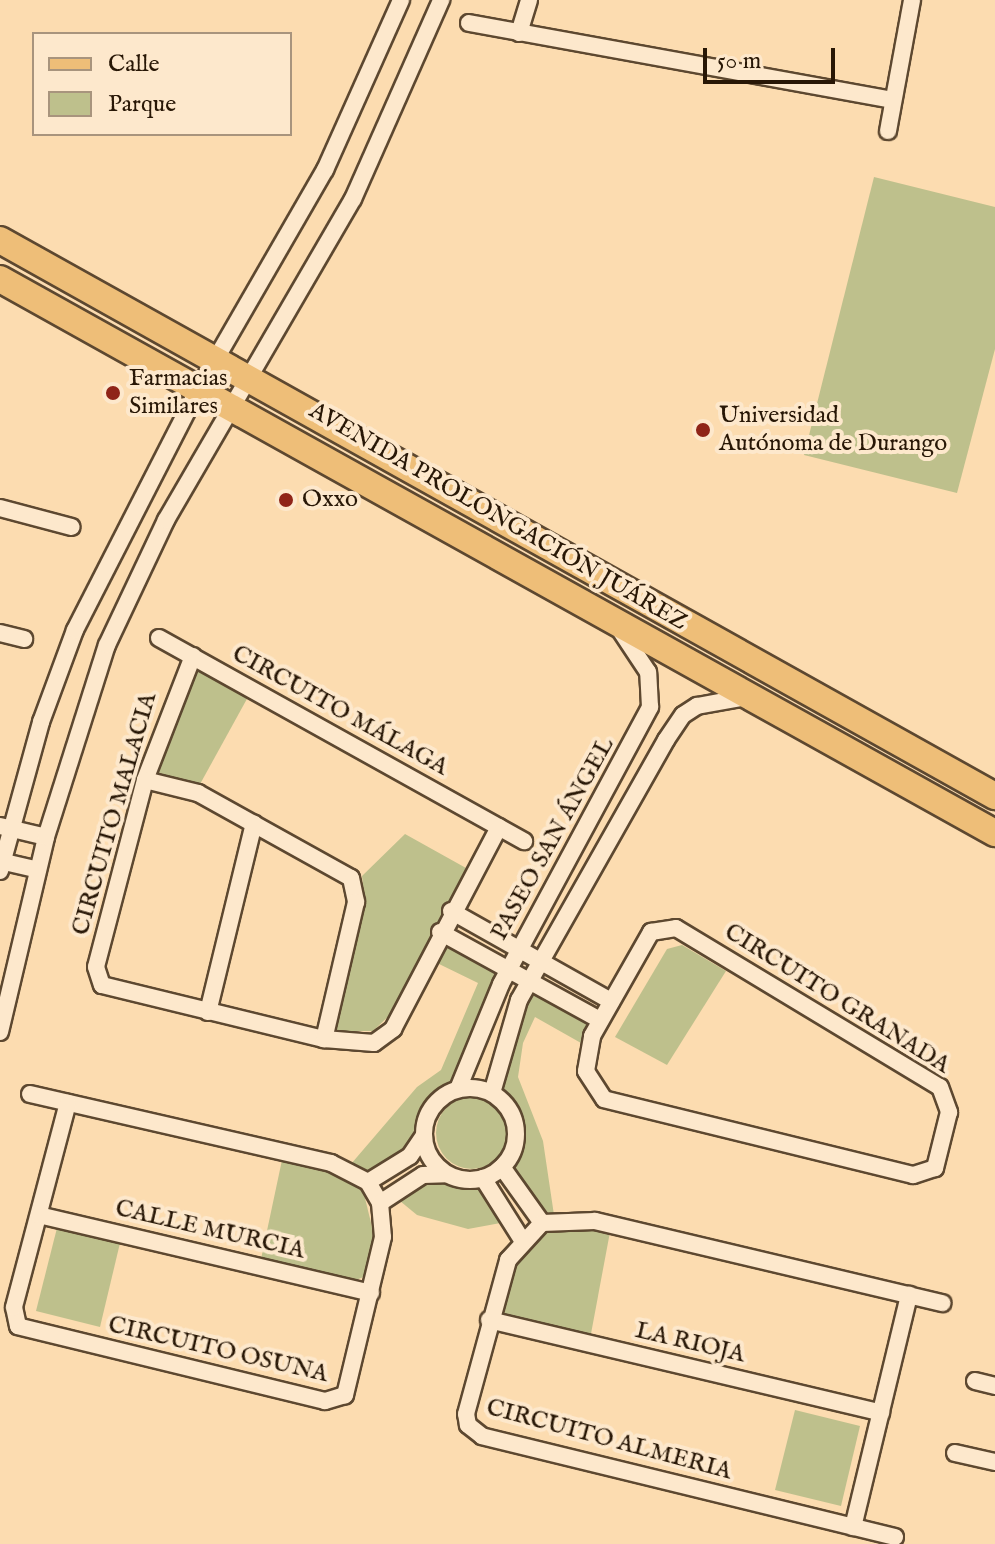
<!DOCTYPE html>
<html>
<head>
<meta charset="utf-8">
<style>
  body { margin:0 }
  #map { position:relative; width:995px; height:1544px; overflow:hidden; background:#fcdcb0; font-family:"IM FELL English",serif }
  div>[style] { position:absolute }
  .green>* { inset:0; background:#bec08c }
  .round { border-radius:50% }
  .roads { filter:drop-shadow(2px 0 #5d4830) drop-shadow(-2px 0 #5d4830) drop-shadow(0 2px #5d4830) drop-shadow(0 -2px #5d4830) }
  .minor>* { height:16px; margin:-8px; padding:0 8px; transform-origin:8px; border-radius:8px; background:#fde8cc }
  .minor>.ring { margin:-8px; padding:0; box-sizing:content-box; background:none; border:16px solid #fde8cc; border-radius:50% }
  .primary>* { height:26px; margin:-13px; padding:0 13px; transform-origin:13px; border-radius:13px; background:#eebe78 }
  .dots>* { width:22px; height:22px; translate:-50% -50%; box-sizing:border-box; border:4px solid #fde8cc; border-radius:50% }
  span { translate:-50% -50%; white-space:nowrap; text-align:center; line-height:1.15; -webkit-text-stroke:8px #fde8cc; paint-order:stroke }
  .poi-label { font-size:24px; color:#281706 }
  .left { translate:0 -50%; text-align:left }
  .street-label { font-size:24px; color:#281706 }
  .legend { position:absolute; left:32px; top:32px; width:260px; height:104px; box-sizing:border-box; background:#fde8cc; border:2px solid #a8947d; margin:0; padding:10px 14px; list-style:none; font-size:24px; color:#281706 }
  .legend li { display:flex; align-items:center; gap:16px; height:40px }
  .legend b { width:40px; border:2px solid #a8947d }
  .scale { position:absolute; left:703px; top:48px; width:132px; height:36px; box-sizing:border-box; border:4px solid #281706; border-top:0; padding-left:10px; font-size:24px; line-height:28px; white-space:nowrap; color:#281706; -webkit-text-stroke:6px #fde8cc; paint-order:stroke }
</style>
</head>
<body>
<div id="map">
  <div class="green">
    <i style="clip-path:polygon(874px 177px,995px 207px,995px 349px,957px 493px,804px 455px)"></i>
    <i style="clip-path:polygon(194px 664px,248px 697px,199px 786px,153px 774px)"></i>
    <i style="clip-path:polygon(405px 834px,466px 868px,394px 1011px,373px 1031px,335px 1031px,365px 903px,362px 876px)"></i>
    <i style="clip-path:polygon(446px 943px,503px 972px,456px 1084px,430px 1101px,413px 1148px,368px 1177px,351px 1164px,417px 1087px,441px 1070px,478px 983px,437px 963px)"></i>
    <i style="clip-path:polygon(682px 945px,726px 971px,667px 1065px,615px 1037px,667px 949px)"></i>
    <i style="clip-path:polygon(531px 987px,594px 1023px,581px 1043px,535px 1017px,523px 1043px,518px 1077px,543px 1141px,554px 1215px,544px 1218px,512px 1166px,520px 1125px,500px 1082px)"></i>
    <i class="round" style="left:436px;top:1097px;width:72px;height:72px"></i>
    <i style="clip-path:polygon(282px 1160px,337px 1175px,363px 1190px,375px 1239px,366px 1276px,351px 1282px,261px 1259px)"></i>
    <i style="clip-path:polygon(434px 1176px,483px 1184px,506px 1222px,468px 1229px,417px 1215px,400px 1201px)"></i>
    <i style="clip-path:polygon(561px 1227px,610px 1232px,590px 1339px,497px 1314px,515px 1260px,542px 1233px)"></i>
    <i style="clip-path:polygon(57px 1228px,120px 1243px,100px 1327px,36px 1311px)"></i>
    <i style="clip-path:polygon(795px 1410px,860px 1426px,841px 1506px,775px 1490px)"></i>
  </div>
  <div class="roads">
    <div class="minor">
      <i style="left:469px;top:23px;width:430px;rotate:10.3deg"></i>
      <i style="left:519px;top:33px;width:34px;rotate:-73deg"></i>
      <i style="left:888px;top:131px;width:133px;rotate:-79.6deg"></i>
      <i style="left:0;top:508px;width:74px;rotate:14.8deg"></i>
      <i style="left:0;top:633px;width:25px;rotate:14deg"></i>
      <i style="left:159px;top:638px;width:418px;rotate:29.1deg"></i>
      <i style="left:193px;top:656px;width:133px;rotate:111.2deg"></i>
      <i style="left:145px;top:780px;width:193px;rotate:104.7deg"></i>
      <i style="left:96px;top:967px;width:19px;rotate:72deg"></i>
      <i style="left:102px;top:985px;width:228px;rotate:13.7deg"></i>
      <i style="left:324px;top:1039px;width:50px;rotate:4.6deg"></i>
      <i style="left:374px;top:1043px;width:24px;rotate:-36deg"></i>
      <i style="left:393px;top:1029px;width:228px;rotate:-62.3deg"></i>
      <i style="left:145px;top:780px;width:55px;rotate:13.8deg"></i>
      <i style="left:198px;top:793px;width:175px;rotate:29.1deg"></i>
      <i style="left:351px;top:878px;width:25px;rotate:78deg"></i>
      <i style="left:356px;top:902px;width:141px;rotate:103.1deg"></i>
      <i style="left:0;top:826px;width:47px;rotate:13.4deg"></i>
      <i style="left:0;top:861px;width:39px;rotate:13deg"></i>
      <i style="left:0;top:871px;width:155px;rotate:-74.6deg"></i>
      <i style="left:41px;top:722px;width:98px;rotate:-69.7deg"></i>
      <i style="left:75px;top:630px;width:272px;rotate:-62.9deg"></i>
      <i style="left:199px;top:388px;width:252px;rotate:-60deg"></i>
      <i style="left:325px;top:170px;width:186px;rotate:-65.9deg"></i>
      <i style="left:451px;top:911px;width:184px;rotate:29.4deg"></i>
      <i style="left:676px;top:928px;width:308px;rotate:31.1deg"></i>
      <i style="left:940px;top:1087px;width:27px;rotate:70deg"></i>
      <i style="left:949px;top:1112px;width:58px;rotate:104deg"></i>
      <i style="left:935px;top:1168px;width:23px;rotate:162deg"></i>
      <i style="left:913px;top:1175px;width:318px;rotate:-166.2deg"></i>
      <i style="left:604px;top:1099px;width:33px;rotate:-123deg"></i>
      <i style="left:586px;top:1071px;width:36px;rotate:-80deg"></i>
      <i style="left:592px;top:1036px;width:120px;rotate:-60.4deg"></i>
      <i style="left:651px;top:932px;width:25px;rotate:-9deg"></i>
      <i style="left:440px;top:932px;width:183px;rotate:28.8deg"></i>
      <i style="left:208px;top:1012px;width:194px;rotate:-76.3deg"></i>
      <i style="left:0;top:1032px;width:200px;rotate:-76.7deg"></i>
      <i style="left:46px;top:837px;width:201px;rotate:-72.4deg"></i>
      <i style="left:107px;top:645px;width:138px;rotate:-64.7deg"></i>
      <i style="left:166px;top:520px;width:371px;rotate:-59.8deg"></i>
      <i style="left:353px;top:199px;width:218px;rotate:-66.1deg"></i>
      <i class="ring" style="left:424px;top:1088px;width:76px;height:76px"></i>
      <i style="left:458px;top:1089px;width:113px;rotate:-67.7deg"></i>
      <i style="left:501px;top:984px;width:315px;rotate:-61.7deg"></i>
      <i style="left:650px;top:707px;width:35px;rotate:-93deg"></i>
      <i style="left:648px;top:672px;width:50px;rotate:-123.7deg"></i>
      <i style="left:492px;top:1093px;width:97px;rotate:-73.8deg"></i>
      <i style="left:519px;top:1000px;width:299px;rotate:-60.5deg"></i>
      <i style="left:666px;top:740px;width:30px;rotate:-56deg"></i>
      <i style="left:683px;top:715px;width:17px;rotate:-33deg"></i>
      <i style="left:697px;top:706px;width:51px;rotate:-10.2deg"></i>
      <i style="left:30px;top:1094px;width:309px;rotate:12.9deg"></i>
      <i style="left:331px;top:1163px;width:42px;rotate:27.2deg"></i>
      <i style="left:368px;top:1182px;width:24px;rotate:60deg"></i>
      <i style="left:380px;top:1203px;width:34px;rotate:85deg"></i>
      <i style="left:383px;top:1237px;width:163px;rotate:103.5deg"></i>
      <i style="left:345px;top:1395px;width:21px;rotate:163deg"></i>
      <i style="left:325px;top:1401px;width:316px;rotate:-166.3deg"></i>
      <i style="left:18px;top:1326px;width:19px;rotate:-102deg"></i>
      <i style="left:14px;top:1307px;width:211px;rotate:-75.2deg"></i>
      <i style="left:502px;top:1167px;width:69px;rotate:54.5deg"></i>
      <i style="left:483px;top:1178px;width:73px;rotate:57.8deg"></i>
      <i style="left:368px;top:1182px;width:49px;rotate:-31.8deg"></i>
      <i style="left:410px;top:1156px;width:23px;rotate:-56deg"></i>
      <i style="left:380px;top:1203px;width:51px;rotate:-33.1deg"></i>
      <i style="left:423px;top:1175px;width:23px;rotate:-2deg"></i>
      <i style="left:39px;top:1215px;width:341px;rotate:13.2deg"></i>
      <i style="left:489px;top:1320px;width:403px;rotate:13.3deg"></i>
      <i style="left:975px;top:1381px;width:21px;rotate:14deg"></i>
      <i style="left:955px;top:1453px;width:41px;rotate:12.7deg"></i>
      <i style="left:853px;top:1527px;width:239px;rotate:-76.4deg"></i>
      <i style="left:895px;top:1537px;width:425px;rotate:-166.3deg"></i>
      <i style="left:482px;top:1436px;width:18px;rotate:-142deg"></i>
      <i style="left:468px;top:1425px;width:11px;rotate:-100deg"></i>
      <i style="left:466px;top:1414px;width:160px;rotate:-74.7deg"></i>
      <i style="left:508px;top:1260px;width:50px;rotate:-47.4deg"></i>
      <i style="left:542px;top:1223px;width:53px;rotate:-2.2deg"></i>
      <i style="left:595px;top:1221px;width:357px;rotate:13.3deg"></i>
    </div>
    <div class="primary">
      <i style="left:0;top:240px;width:1140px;rotate:29.2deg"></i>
      <i style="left:0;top:279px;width:1139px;rotate:29.11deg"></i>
    </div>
  </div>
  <div class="dots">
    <i style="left:113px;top:393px;background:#8f2418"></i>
    <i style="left:703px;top:430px;background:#8f2418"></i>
    <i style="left:286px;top:500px;background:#8f2418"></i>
  </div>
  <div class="poi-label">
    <span class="left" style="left:129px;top:393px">Farmacias<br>Similares</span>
    <span class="left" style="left:719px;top:430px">Universidad<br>Autónoma de Durango</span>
    <span class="left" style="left:302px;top:500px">Oxxo</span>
  </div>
  <div class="street-label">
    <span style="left:498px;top:517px;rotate:30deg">AVENIDA PROLONGACIÓN JUÁREZ</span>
    <span style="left:340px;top:711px;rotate:29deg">CIRCUITO MÁLAGA</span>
    <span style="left:115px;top:814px;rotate:-74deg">CIRCUITO MALACIA</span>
    <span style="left:553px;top:839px;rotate:-61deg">PASEO SAN ÁNGEL</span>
    <span style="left:837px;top:999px;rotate:32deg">CIRCUITO GRANADA</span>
    <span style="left:210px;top:1230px;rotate:13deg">CALLE MURCIA</span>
    <span style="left:690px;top:1343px;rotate:13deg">LA RIOJA</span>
    <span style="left:218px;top:1350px;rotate:13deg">CIRCUITO OSUNA</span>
    <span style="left:609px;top:1440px;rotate:15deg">CIRCUITO ALMERIA</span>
  </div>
  <ul class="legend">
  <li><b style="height:10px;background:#eebe78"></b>Calle</li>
  <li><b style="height:22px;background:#bec08c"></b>Parque</li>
  </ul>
  <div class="scale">50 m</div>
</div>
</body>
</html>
